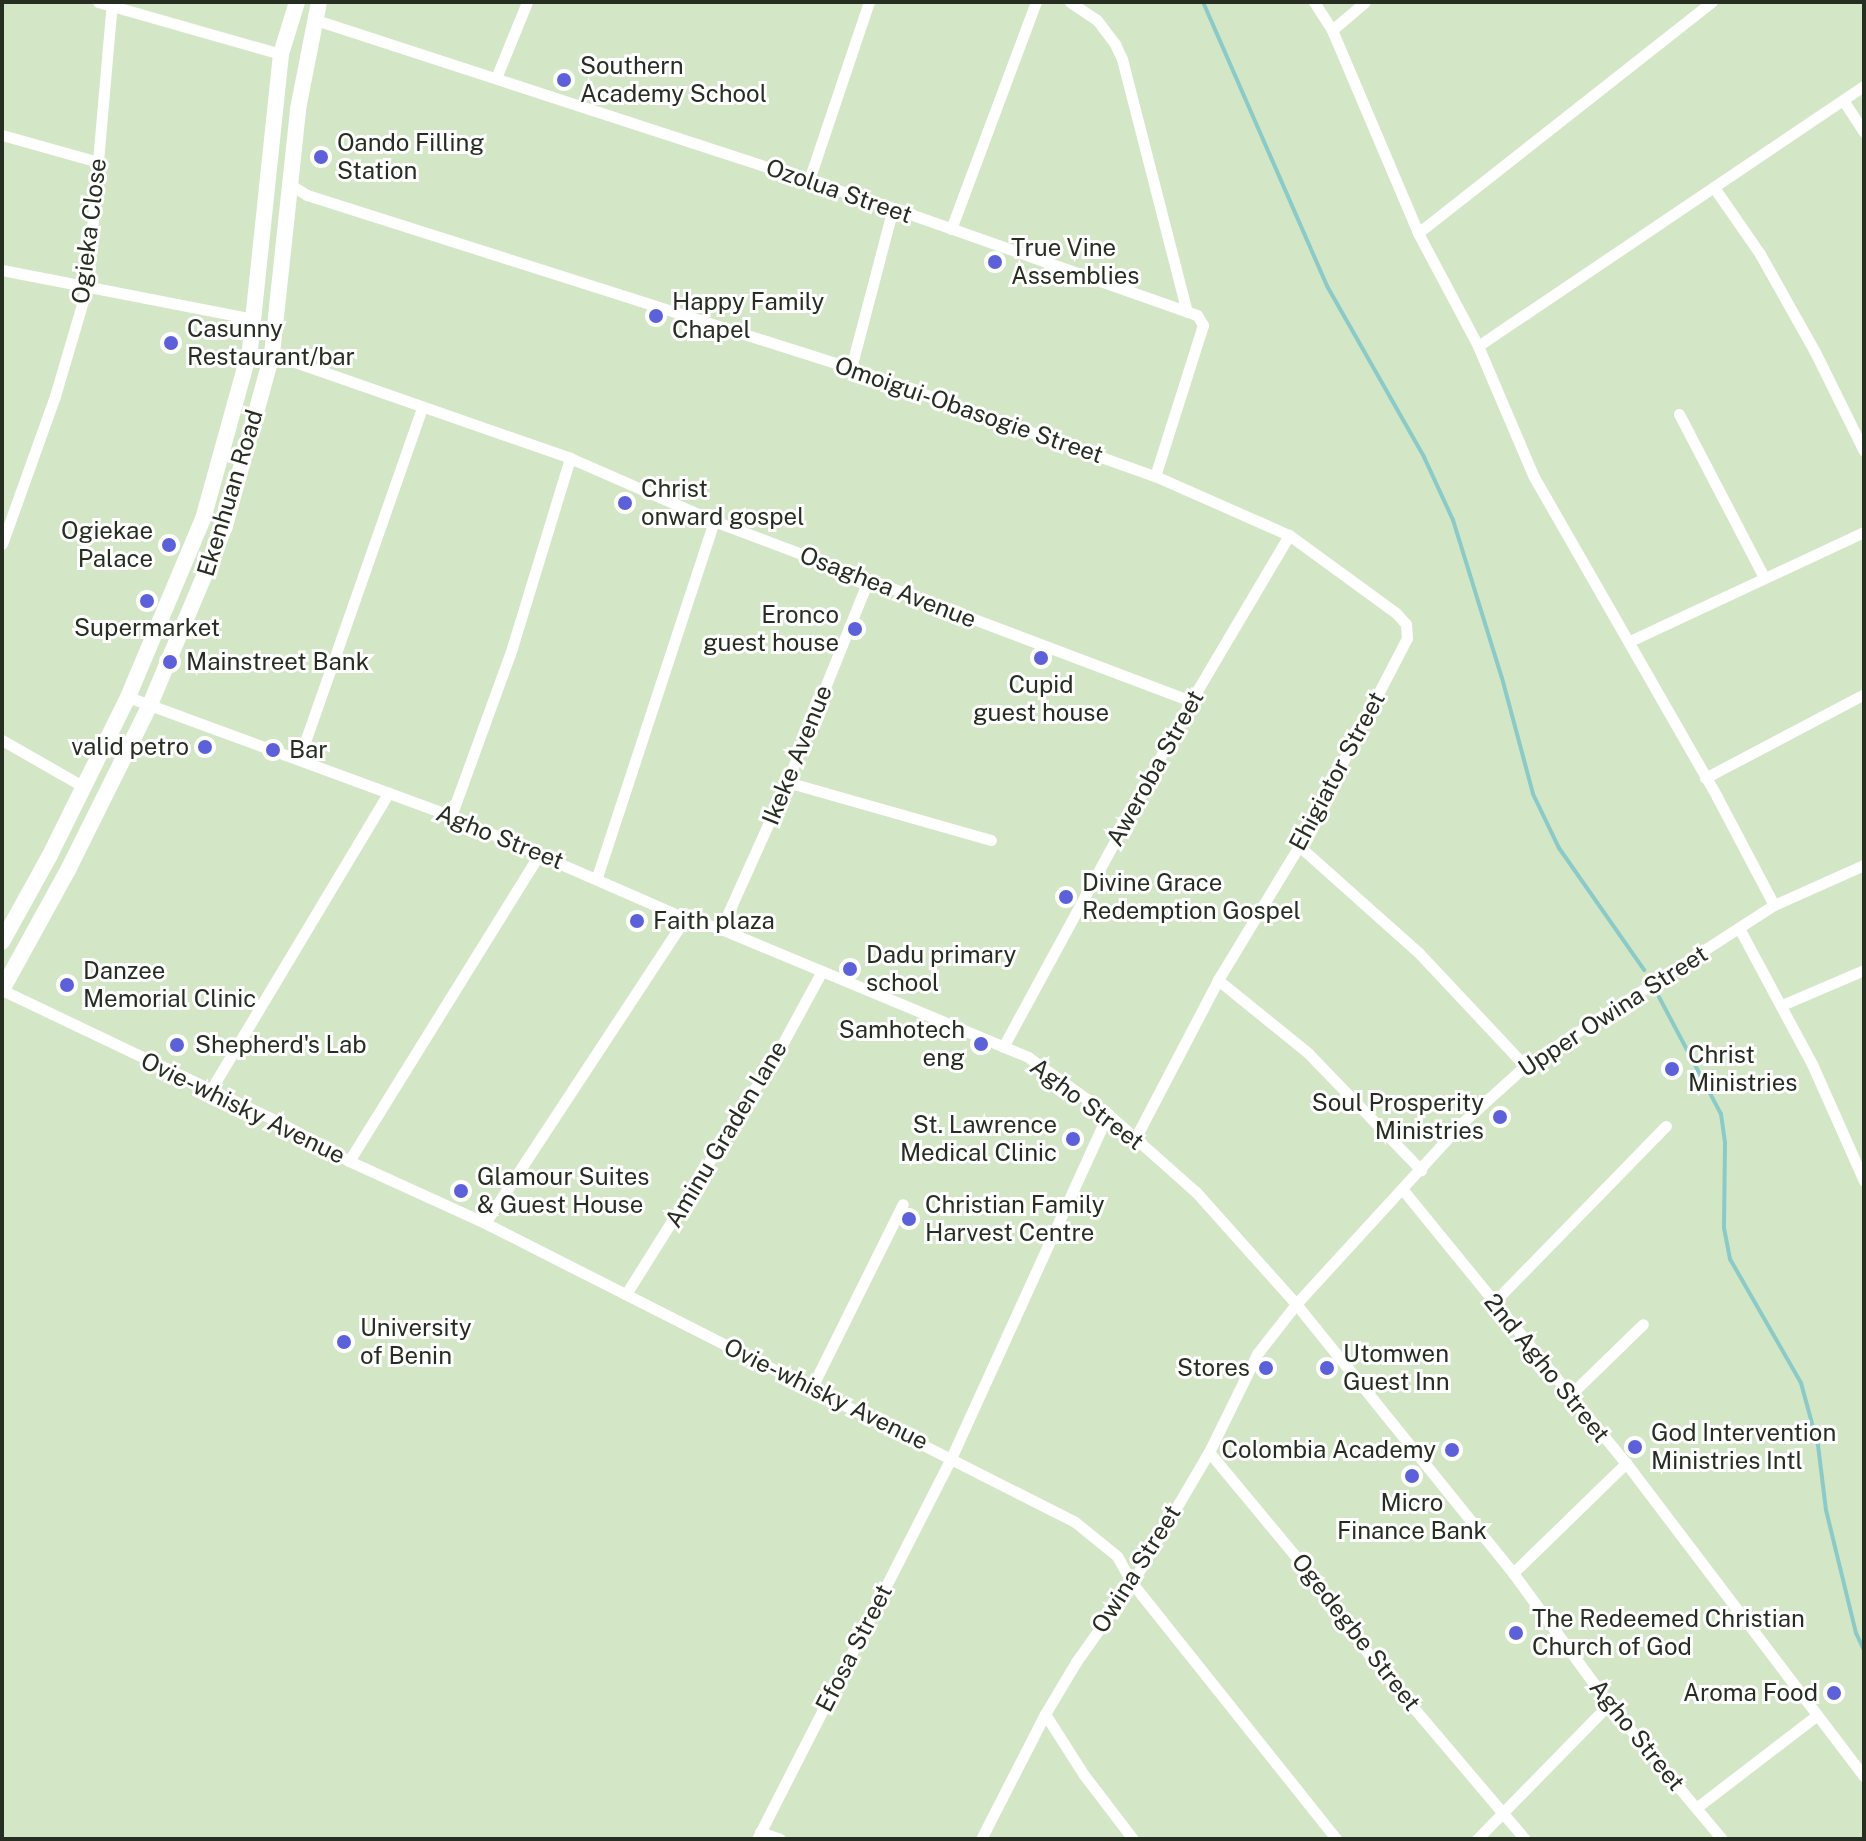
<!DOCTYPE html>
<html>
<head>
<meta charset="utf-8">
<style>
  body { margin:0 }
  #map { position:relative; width:1866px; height:1841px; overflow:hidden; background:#d3e7c7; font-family:"Public Sans",sans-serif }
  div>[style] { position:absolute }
  .stream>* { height:4px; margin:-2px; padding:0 2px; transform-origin:2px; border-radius:2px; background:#8bcac7 }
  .minor>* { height:11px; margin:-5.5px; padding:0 5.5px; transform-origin:5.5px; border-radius:5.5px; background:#fff }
  .secondary>* { height:16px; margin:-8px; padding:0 8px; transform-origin:8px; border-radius:8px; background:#fff }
  .dots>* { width:22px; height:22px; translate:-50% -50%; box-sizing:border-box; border:4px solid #fff; border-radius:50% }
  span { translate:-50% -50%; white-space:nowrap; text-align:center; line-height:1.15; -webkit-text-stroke:6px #fff; paint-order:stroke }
  .poi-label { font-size:24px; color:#262d21 }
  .left { translate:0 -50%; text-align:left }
  .right { translate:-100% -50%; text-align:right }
  .street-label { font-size:24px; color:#262d21 }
  .frame { position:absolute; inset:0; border:4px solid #262d21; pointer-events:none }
</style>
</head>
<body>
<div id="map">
  <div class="stream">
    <i style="left:1203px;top:2px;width:310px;rotate:66.4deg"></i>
    <i style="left:1327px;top:286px;width:197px;rotate:60.4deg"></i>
    <i style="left:1424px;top:457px;width:69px;rotate:65.3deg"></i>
    <i style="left:1453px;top:520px;width:165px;rotate:72.8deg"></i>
    <i style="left:1502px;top:678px;width:120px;rotate:75deg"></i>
    <i style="left:1533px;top:794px;width:60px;rotate:64.3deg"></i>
    <i style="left:1559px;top:848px;width:149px;rotate:55.1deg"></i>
    <i style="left:1659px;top:997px;width:132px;rotate:62.1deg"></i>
    <i style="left:1721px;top:1114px;width:30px;rotate:82deg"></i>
    <i style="left:1725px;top:1144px;width:84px;rotate:90.7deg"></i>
    <i style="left:1724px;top:1228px;width:32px;rotate:79deg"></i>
    <i style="left:1730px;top:1259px;width:143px;rotate:60.2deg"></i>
    <i style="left:1801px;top:1383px;width:64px;rotate:74.7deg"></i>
    <i style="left:1818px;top:1445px;width:65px;rotate:83deg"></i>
    <i style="left:1826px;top:1510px;width:127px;rotate:76.3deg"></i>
    <i style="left:1856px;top:1633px;width:19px;rotate:65deg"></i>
  </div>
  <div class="minor">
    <i style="left:98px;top:2px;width:190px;rotate:15.9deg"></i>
    <i style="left:1070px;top:2px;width:32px;rotate:34deg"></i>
    <i style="left:1097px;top:20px;width:30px;rotate:53deg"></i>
    <i style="left:1115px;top:44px;width:17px;rotate:65deg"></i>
    <i style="left:1122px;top:59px;width:261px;rotate:75.6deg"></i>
    <i style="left:1314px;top:2px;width:33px;rotate:57deg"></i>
    <i style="left:1332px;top:30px;width:220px;rotate:67deg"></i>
    <i style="left:1418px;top:233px;width:128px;rotate:62deg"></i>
    <i style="left:1478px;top:346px;width:142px;rotate:66.9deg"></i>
    <i style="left:1534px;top:477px;width:369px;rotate:60.2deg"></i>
    <i style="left:1717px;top:797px;width:122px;rotate:62.2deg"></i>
    <i style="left:316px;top:20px;width:607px;rotate:18.05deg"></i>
    <i style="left:893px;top:208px;width:322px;rotate:19.4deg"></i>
    <i style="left:1197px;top:315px;width:12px;rotate:59deg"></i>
    <i style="left:1203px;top:325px;width:158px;rotate:107.6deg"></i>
    <i style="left:1332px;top:30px;width:43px;rotate:-40.3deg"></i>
    <i style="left:496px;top:78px;width:82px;rotate:-67.8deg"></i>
    <i style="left:1843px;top:100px;width:38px;rotate:57deg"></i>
    <i style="left:2px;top:135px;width:100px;rotate:15.7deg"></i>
    <i style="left:809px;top:180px;width:188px;rotate:-71.4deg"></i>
    <i style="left:291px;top:185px;width:19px;rotate:32deg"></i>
    <i style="left:307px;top:195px;width:571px;rotate:17.64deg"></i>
    <i style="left:851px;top:368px;width:323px;rotate:19.6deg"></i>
    <i style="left:1155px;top:476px;width:146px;rotate:23.8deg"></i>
    <i style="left:1289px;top:535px;width:132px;rotate:36.1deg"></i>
    <i style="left:1396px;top:613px;width:15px;rotate:48deg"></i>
    <i style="left:1406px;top:624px;width:14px;rotate:86deg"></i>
    <i style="left:1407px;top:638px;width:234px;rotate:117.4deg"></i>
    <i style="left:1299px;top:846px;width:157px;rotate:121.2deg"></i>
    <i style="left:1218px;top:980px;width:179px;rotate:117.6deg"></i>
    <i style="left:1715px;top:189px;width:79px;rotate:55.3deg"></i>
    <i style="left:1760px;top:254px;width:112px;rotate:60.7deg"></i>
    <i style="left:1815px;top:352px;width:110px;rotate:63.7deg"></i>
    <i style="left:951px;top:229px;width:242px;rotate:-69.5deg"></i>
    <i style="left:1418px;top:233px;width:374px;rotate:-38.2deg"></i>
    <i style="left:2px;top:270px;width:257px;rotate:11deg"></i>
    <i style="left:1478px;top:346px;width:465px;rotate:-34deg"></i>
    <i style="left:272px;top:354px;width:316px;rotate:19.2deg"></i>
    <i style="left:570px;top:458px;width:157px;rotate:23.6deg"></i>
    <i style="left:714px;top:521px;width:510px;rotate:20.67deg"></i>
    <i style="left:851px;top:368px;width:165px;rotate:-75.3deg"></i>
    <i style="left:1679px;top:414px;width:184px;rotate:62.5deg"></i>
    <i style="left:2px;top:544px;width:157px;rotate:-70.3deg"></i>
    <i style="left:55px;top:396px;width:114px;rotate:-73.6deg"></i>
    <i style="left:87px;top:287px;width:286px;rotate:-85deg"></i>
    <i style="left:1630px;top:641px;width:258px;rotate:-25deg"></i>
    <i style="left:128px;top:697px;width:344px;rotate:20.2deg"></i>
    <i style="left:451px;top:816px;width:255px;rotate:23.6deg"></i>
    <i style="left:685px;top:918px;width:38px;rotate:17deg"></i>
    <i style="left:721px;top:929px;width:333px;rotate:22.6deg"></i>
    <i style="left:1028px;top:1057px;width:98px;rotate:35.5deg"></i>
    <i style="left:1108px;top:1114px;width:118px;rotate:41.6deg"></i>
    <i style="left:1196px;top:1192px;width:150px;rotate:48.2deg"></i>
    <i style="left:1296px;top:1304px;width:346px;rotate:51.1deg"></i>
    <i style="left:1513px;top:1573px;width:162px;rotate:53.8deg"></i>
    <i style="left:1609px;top:1704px;width:176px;rotate:50.1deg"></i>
    <i style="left:2px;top:740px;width:95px;rotate:29.8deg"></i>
    <i style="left:299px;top:759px;width:373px;rotate:-70.7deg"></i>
    <i style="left:1705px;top:778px;width:180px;rotate:-27.8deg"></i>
    <i style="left:787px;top:782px;width:212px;rotate:15.9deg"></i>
    <i style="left:451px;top:816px;width:179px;rotate:-70deg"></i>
    <i style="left:512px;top:648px;width:199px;rotate:-73deg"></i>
    <i style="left:1299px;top:846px;width:159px;rotate:41.7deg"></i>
    <i style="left:1418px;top:952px;width:156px;rotate:46.8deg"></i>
    <i style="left:597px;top:877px;width:375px;rotate:-71.8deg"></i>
    <i style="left:1739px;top:928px;width:154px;rotate:61.8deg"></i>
    <i style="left:1812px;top:1064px;width:128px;rotate:66deg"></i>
    <i style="left:721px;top:929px;width:161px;rotate:-65.8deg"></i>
    <i style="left:787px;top:782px;width:218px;rotate:-68.1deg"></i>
    <i style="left:1218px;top:980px;width:116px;rotate:39deg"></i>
    <i style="left:1308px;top:1053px;width:163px;rotate:46deg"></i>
    <i style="left:2px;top:990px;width:307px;rotate:25.5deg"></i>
    <i style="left:279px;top:1122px;width:80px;rotate:29.1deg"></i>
    <i style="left:349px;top:1161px;width:149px;rotate:24.5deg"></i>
    <i style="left:485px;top:1223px;width:365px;rotate:-56.7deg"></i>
    <i style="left:1782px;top:1005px;width:89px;rotate:-23.1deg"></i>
    <i style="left:1003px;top:1047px;width:394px;rotate:-61.5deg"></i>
    <i style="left:1191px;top:701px;width:193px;rotate:-59.4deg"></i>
    <i style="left:210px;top:1091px;width:348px;rotate:-59.1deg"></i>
    <i style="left:349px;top:1161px;width:362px;rotate:-58.2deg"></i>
    <i style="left:1403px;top:1190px;width:353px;rotate:50.8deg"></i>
    <i style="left:1626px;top:1463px;width:393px;rotate:52.8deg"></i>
    <i style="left:485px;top:1223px;width:661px;rotate:26.87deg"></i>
    <i style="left:1075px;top:1522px;width:54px;rotate:39deg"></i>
    <i style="left:1117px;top:1556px;width:31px;rotate:61deg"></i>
    <i style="left:1132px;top:1583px;width:327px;rotate:51.4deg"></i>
    <i style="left:626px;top:1294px;width:286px;rotate:-57.9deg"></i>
    <i style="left:778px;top:1052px;width:92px;rotate:-61.5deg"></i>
    <i style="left:1494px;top:1302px;width:246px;rotate:-45.7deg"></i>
    <i style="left:812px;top:1387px;width:204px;rotate:-63.6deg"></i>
    <i style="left:1569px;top:1396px;width:103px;rotate:-44.2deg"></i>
    <i style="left:1209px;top:1452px;width:131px;rotate:50.3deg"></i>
    <i style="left:1293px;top:1553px;width:134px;rotate:53.2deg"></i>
    <i style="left:1373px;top:1660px;width:235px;rotate:49.7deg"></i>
    <i style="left:1513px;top:1573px;width:158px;rotate:-44.2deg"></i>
    <i style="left:1045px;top:1714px;width:72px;rotate:57.4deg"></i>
    <i style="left:1084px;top:1775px;width:81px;rotate:52.6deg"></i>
    <i style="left:1696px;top:1808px;width:151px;rotate:-37.5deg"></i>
    <i style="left:760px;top:1832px;width:21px;rotate:19deg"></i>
    <i style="left:757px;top:1839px;width:430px;rotate:-63deg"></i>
    <i style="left:952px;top:1456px;width:376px;rotate:-65.5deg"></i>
    <i style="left:981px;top:1839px;width:140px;rotate:-62.9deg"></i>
    <i style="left:1045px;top:1714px;width:61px;rotate:-59.2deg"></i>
    <i style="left:1076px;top:1662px;width:97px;rotate:-54.7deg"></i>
    <i style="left:1132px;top:1583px;width:152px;rotate:-59.6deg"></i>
    <i style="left:1209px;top:1452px;width:109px;rotate:-63.9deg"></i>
    <i style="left:1257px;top:1354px;width:63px;rotate:-52deg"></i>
    <i style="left:1296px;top:1304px;width:247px;rotate:-47.5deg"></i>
    <i style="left:1463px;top:1122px;width:84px;rotate:-42.1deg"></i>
    <i style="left:1525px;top:1066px;width:297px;rotate:-32.9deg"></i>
    <i style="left:1774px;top:905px;width:98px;rotate:-24deg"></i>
    <i style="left:1477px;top:1839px;width:189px;rotate:-45.6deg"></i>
  </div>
  <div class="secondary">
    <i style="left:2px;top:942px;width:97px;rotate:-61.1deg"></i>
    <i style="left:49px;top:857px;width:178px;rotate:-63.7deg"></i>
    <i style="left:128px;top:697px;width:193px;rotate:-67.2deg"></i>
    <i style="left:203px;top:519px;width:176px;rotate:-74.5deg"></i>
    <i style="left:250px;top:349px;width:297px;rotate:-84deg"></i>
    <i style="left:281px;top:54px;width:54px;rotate:-72.9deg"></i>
    <i style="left:2px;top:990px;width:139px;rotate:-61.2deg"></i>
    <i style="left:69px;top:868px;width:180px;rotate:-63.6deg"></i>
    <i style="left:149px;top:707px;width:196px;rotate:-67.2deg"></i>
    <i style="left:225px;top:526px;width:178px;rotate:-74.7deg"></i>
    <i style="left:272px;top:354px;width:246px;rotate:-83.9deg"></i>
    <i style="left:298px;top:109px;width:109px;rotate:-78.9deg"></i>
  </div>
  <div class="dots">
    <i style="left:564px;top:80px;background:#5d61d9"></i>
    <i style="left:321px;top:157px;background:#5d61d9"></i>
    <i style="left:995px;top:262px;background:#5d61d9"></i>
    <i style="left:656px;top:316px;background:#5d61d9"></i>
    <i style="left:171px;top:343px;background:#5d61d9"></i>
    <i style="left:625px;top:503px;background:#5d61d9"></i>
    <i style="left:169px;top:545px;background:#5d61d9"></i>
    <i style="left:147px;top:601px;background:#5d61d9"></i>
    <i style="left:855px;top:629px;background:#5d61d9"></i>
    <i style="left:1041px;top:658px;background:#5d61d9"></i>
    <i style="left:170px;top:662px;background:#5d61d9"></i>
    <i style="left:205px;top:747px;background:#5d61d9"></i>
    <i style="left:273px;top:750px;background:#5d61d9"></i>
    <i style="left:1066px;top:897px;background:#5d61d9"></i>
    <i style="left:637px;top:921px;background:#5d61d9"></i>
    <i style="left:850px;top:969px;background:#5d61d9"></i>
    <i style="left:67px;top:985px;background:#5d61d9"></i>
    <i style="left:981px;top:1044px;background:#5d61d9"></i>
    <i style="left:177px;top:1045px;background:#5d61d9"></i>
    <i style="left:1672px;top:1069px;background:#5d61d9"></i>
    <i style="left:1500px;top:1117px;background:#5d61d9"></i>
    <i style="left:1073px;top:1139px;background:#5d61d9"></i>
    <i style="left:461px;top:1191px;background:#5d61d9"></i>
    <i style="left:909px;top:1219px;background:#5d61d9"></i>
    <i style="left:344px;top:1342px;background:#5d61d9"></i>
    <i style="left:1266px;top:1368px;background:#5d61d9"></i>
    <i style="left:1327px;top:1368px;background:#5d61d9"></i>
    <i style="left:1635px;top:1447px;background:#5d61d9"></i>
    <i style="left:1452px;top:1450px;background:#5d61d9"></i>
    <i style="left:1412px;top:1476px;background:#5d61d9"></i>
    <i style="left:1516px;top:1633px;background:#5d61d9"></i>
    <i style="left:1834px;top:1693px;background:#5d61d9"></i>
  </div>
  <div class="poi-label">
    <span class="left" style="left:580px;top:80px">Southern<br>Academy School</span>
    <span class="left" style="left:337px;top:157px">Oando Filling<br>Station</span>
    <span class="left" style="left:1011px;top:262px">True Vine<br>Assemblies</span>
    <span class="left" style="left:672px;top:316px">Happy Family<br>Chapel</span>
    <span class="left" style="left:187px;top:343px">Casunny<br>Restaurant/bar</span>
    <span class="left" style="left:641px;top:503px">Christ<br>onward gospel</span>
    <span class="right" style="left:153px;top:545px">Ogiekae<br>Palace</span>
    <span class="right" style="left:839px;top:629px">Eronco<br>guest house</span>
    <span style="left:147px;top:628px">Supermarket</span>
    <span class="left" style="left:186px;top:662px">Mainstreet Bank</span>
    <span style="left:1041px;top:699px">Cupid<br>guest house</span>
    <span class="right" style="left:189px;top:747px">valid petro</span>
    <span class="left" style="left:289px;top:750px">Bar</span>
    <span class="left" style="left:1082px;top:897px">Divine Grace<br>Redemption Gospel</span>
    <span class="left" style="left:653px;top:921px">Faith plaza</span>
    <span class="left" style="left:866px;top:969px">Dadu primary<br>school</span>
    <span class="left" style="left:83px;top:985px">Danzee<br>Memorial Clinic</span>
    <span class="right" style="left:965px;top:1044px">Samhotech<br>eng</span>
    <span class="left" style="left:195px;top:1045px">Shepherd's Lab</span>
    <span class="left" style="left:1688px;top:1069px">Christ<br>Ministries</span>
    <span class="right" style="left:1484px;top:1117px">Soul Prosperity<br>Ministries</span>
    <span class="right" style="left:1057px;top:1139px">St. Lawrence<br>Medical Clinic</span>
    <span class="left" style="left:477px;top:1191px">Glamour Suites<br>&amp; Guest House</span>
    <span class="left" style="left:925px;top:1219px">Christian Family<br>Harvest Centre</span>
    <span class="left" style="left:360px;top:1342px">University<br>of Benin</span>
    <span class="left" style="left:1343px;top:1368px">Utomwen<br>Guest Inn</span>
    <span class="right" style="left:1250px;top:1368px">Stores</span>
    <span class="left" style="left:1651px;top:1447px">God Intervention<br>Ministries Intl</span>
    <span class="right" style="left:1436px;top:1450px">Colombia Academy</span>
    <span style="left:1412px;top:1517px">Micro<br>Finance Bank</span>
    <span class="left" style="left:1532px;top:1633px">The Redeemed Christian<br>Church of God</span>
    <span class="right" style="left:1818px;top:1693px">Aroma Food</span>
  </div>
  <div class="street-label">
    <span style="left:839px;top:191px;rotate:19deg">Ozolua Street</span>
    <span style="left:89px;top:231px;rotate:-83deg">Ogieka Close</span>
    <span style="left:969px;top:410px;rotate:19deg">Omoigui-Obasogie Street</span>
    <span style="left:230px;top:493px;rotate:-73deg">Ekenhuan Road</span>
    <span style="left:888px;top:587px;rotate:21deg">Osaghea Avenue</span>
    <span style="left:797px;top:755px;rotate:-68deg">Ikeke Avenue</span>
    <span style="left:1155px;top:768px;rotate:-61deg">Aweroba Street</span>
    <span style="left:1337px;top:771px;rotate:-62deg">Ehigiator Street</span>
    <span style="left:500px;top:837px;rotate:22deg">Agho Street</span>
    <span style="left:1613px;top:1011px;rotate:-33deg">Upper Owina Street</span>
    <span style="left:1087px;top:1104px;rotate:37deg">Agho Street</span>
    <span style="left:243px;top:1108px;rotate:26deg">Ovie-whisky Avenue</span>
    <span style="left:726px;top:1134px;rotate:-59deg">Aminu Graden lane</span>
    <span style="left:1547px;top:1368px;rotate:51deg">2nd Agho Street</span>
    <span style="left:826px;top:1394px;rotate:26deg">Ovie-whisky Avenue</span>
    <span style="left:1136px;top:1569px;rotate:-58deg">Owina Street</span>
    <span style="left:1356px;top:1632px;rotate:52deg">Ogedegbe Street</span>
    <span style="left:854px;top:1648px;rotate:-63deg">Efosa Street</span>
    <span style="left:1637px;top:1735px;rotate:51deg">Agho Street</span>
  </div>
  <div class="frame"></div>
</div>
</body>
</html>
